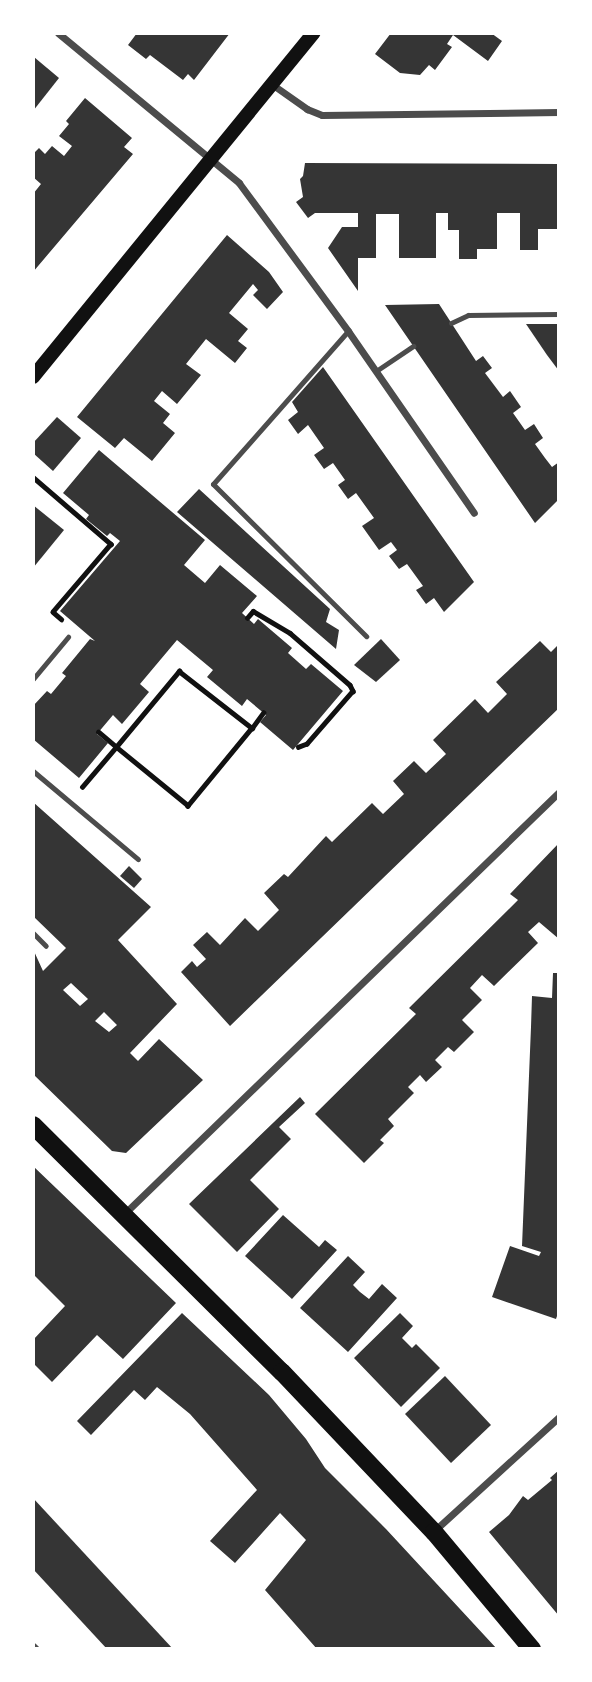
<!DOCTYPE html>
<html>
<head>
<meta charset="utf-8">
<style>
  body { margin:0 }
  #map { position:relative; width:592px; height:1682px; overflow:hidden; background:#fff; font-family:"Alegreya Sans",sans-serif }
  div>[style] { position:absolute }
  .building>* { inset:0; background:#353535 }
  .path>* { height:4.5px; margin:-2.25px; padding:0 2.25px; transform-origin:2.25px; border-radius:2.25px; background:#111 }
  .service>* { height:5px; margin:-2.5px; padding:0 2.5px; transform-origin:2.5px; border-radius:2.5px; background:#4c4c4c }
  .minor>* { height:7px; margin:-3.5px; padding:0 3.5px; transform-origin:3.5px; border-radius:3.5px; background:#4c4c4c }
  .secondary>* { height:14px; margin:-7px; padding:0 7px; transform-origin:7px; border-radius:7px; background:#111 }
  .primary>* { height:18px; margin:-9px; padding:0 9px; transform-origin:9px; border-radius:9px; background:#111 }
  span { translate:-50% -50%; white-space:nowrap; text-align:center; line-height:1.15; -webkit-text-stroke:5px #fff; paint-order:stroke }
  .frame { position:absolute; inset:0; border:35px solid #fff; pointer-events:none }
</style>
</head>
<body>
<div id="map">
  <div class="building">
    <i style="clip-path:polygon(137px 33px,230px 33px,194px 80px,188px 74px,183px 80px,150px 55px,146px 59px,128px 45px)"></i>
    <i style="clip-path:polygon(391px 33px,491px 33px,502px 41px,488px 61px,453px 35px,447px 44px,452px 47px,435px 70px,429px 65px,420px 75px,400px 73px,375px 54px)"></i>
    <i style="clip-path:polygon(34px 57px,59px 78px,33px 111px,33px 59px)"></i>
    <i style="clip-path:polygon(85px 98px,132px 138px,124px 147px,133px 154px,33px 272px,33px 194px,41px 184px,33px 177px,33px 154px,39px 148px,45px 154px,52px 146px,64px 156px,72px 146px,59px 136px,69px 124px,66px 121px)"></i>
    <i style="clip-path:polygon(305px 163px,559px 164px,557px 229px,538px 229px,538px 250px,520px 250px,520px 213px,497px 213px,497px 249px,477px 249px,477px 259px,459px 259px,459px 230px,448px 230px,448px 213px,436px 213px,436px 258px,399px 258px,399px 214px,376px 214px,376px 258px,358px 258px,358px 291px,328px 248px,342px 227px,358px 227px,358px 213px,315px 213px,308px 218px,296px 202px,303px 197px,300px 179px,303px 176px)"></i>
    <i style="clip-path:polygon(227px 235px,269px 272px,283px 292px,267px 309px,253px 295px,258px 290px,253px 284px,229px 313px,248px 329px,238px 341px,247px 348px,235px 363px,206px 339px,186px 364px,201px 375px,177px 404px,162px 391px,154px 401px,170px 414px,163px 423px,175px 433px,152px 461px,124px 438px,115px 448px,77px 417px)"></i>
    <i style="clip-path:polygon(439px 304px,476px 361px,483px 356px,492px 368px,485px 373px,503px 397px,510px 391px,521px 407px,513px 413px,525px 430px,534px 424px,543px 438px,535px 444px,545px 458px,552px 467px,559px 462px,559px 499px,535px 523px,385px 305px)"></i>
    <i style="clip-path:polygon(526px 324px,559px 324px,559px 371px,547px 355px)"></i>
    <i style="clip-path:polygon(323px 367px,474px 582px,444px 612px,434px 598px,426px 604px,416px 590px,423px 586px,407px 564px,399px 569px,389px 556px,397px 550px,391px 542px,379px 550px,362px 526px,374px 518px,356px 493px,348px 499px,338px 485px,345px 480px,333px 463px,324px 469px,314px 455px,324px 448px,308px 425px,298px 434px,288px 420px,298px 412px,292px 402px)"></i>
    <i style="clip-path:polygon(57px 417px,81px 438px,53px 471px,33px 453px,33px 443px)"></i>
    <i style="clip-path:polygon(99px 450px,205px 540px,184px 565px,205px 583px,220px 565px,257px 596px,242px 613px,254px 624px,258px 619px,292px 648px,288px 653px,306px 669px,311px 664px,343px 691px,293px 750px,260px 722px,266px 715px,247px 699px,242px 706px,207px 677px,213px 670px,177px 640px,140px 684px,149px 692px,122px 724px,113px 715px,97px 734px,108px 743px,79px 778px,33px 739px,33px 706px,47px 691px,51px 694px,66px 676px,62px 673px,90px 639px,95px 641px,60px 611px,120px 541px,110px 533px,107px 536px,86px 519px,89px 515px,63px 493px)"></i>
    <i style="clip-path:polygon(199px 489px,330px 609px,326px 622px,339px 630px,336px 649px,177px 512px)"></i>
    <i style="clip-path:polygon(33px 505px,64px 530px,33px 568px)"></i>
    <i style="clip-path:polygon(381px 639px,400px 660px,376px 682px,354px 665px)"></i>
    <i style="clip-path:polygon(540px 641px,551px 652px,559px 644px,559px 708px,230px 1026px,181px 972px,192px 961px,197px 967px,206px 959px,193px 945px,207px 932px,220px 945px,245px 918px,258px 931px,279px 910px,264px 893px,284px 874px,288px 877px,326px 836px,332px 842px,372px 803px,383px 814px,404px 794px,393px 781px,414px 761px,426px 773px,446px 754px,433px 740px,475px 699px,488px 713px,507px 694px,496px 682px)"></i>
    <i style="clip-path:polygon(evenodd,33px 802px,151px 907px,118px 940px,177px 1004px,130px 1053px,138px 1061px,159px 1039px,203px 1080px,126px 1153px,112px 1151px,33px 1074px,33px 949px,43px 971px,66px 948px,33px 916px,33px 802px,71px 983px,88px 999px,80px 1006px,63px 990px,71px 983px,33px 802px,104px 1012px,117px 1025px,109px 1032px,95px 1021px,104px 1012px)"></i>
    <i style="clip-path:polygon(559px 843px,559px 939px,539px 922px,528px 932px,538px 943px,494px 986px,482px 975px,470px 988px,482px 1000px,462px 1020px,474px 1032px,454px 1052px,448px 1047px,435px 1060px,442px 1067px,426px 1082px,420px 1075px,408px 1087px,414px 1093px,388px 1119px,394px 1126px,380px 1140px,384px 1143px,364px 1163px,315px 1114px,416px 1014px,409px 1008px,518px 900px,510px 894px)"></i>
    <i style="clip-path:polygon(129px 866px,142px 879px,134px 888px,120px 876px)"></i>
    <i style="clip-path:polygon(553px 973px,559px 973px,559px 1310px,556px 1319px,492px 1297px,510px 1246px,539px 1256px,541px 1252px,522px 1246px,531px 1027px,532px 996px,552px 998px)"></i>
    <i style="clip-path:polygon(300px 1097px,305px 1103px,279px 1127px,291px 1139px,250px 1180px,279px 1209px,237px 1252px,189px 1204px)"></i>
    <i style="clip-path:polygon(33px 1166px,176px 1303px,123px 1359px,97px 1335px,52px 1382px,33px 1363px,33px 1340px,65px 1306px,33px 1274px)"></i>
    <i style="clip-path:polygon(283px 1215px,319px 1247px,325px 1240px,337px 1250px,292px 1299px,245px 1256px)"></i>
    <i style="clip-path:polygon(348px 1256px,365px 1272px,353px 1285px,360px 1292px,369px 1299px,382px 1284px,397px 1298px,348px 1352px,300px 1308px)"></i>
    <i style="clip-path:polygon(182px 1313px,269px 1395px,306px 1439px,325px 1468px,386px 1529px,497px 1649px,317px 1649px,265px 1590px,306px 1540px,280px 1513px,235px 1563px,210px 1541px,257px 1490px,190px 1414px,157px 1387px,145px 1400px,134px 1390px,91px 1435px,77px 1421px)"></i>
    <i style="clip-path:polygon(400px 1313px,413px 1326px,402px 1338px,412px 1348px,416px 1344px,440px 1368px,401px 1407px,354px 1358px)"></i>
    <i style="clip-path:polygon(445px 1376px,491px 1425px,451px 1463px,405px 1414px)"></i>
    <i style="clip-path:polygon(559px 1470px,559px 1616px,489px 1532px,509px 1515px,523px 1496px,528px 1500px,552px 1480px,550px 1478px)"></i>
    <i style="clip-path:polygon(33px 1498px,173px 1649px,107px 1649px,33px 1569px)"></i>
  </div>
  <div class="path">
    <i style="left:33px;top:477px;width:103px;rotate:40.7deg"></i>
    <i style="left:111px;top:544px;width:89px;rotate:130.5deg"></i>
    <i style="left:53px;top:612px;width:11px;rotate:41deg"></i>
    <i style="left:247px;top:618px;width:9px;rotate:-49deg"></i>
    <i style="left:253px;top:611px;width:43px;rotate:30.7deg"></i>
    <i style="left:290px;top:633px;width:79px;rotate:40.9deg"></i>
    <i style="left:350px;top:685px;width:7px;rotate:63deg"></i>
    <i style="left:353px;top:691px;width:70px;rotate:131deg"></i>
    <i style="left:307px;top:744px;width:9px;rotate:159deg"></i>
    <i style="left:252px;top:728px;width:19px;rotate:-54deg"></i>
    <i style="left:82px;top:787px;width:52px;rotate:-49.6deg"></i>
    <i style="left:116px;top:747px;width:99px;rotate:-50.3deg"></i>
    <i style="left:179px;top:671px;width:93px;rotate:38deg"></i>
    <i style="left:252px;top:728px;width:101px;rotate:129.4deg"></i>
    <i style="left:188px;top:806px;width:93px;rotate:-140.7deg"></i>
    <i style="left:116px;top:747px;width:23px;rotate:-140deg"></i>
  </div>
  <div class="service">
    <i style="left:451px;top:323px;width:19px;rotate:-25deg"></i>
    <i style="left:468px;top:315px;width:91px;rotate:-0.6deg"></i>
    <i style="left:348px;top:331px;width:204px;rotate:131.4deg"></i>
    <i style="left:213px;top:484px;width:216px;rotate:44.8deg"></i>
    <i style="left:376px;top:371px;width:45px;rotate:-34deg"></i>
    <i style="left:33px;top:679px;width:55px;rotate:-50.2deg"></i>
    <i style="left:33px;top:771px;width:137px;rotate:40deg"></i>
    <i style="left:33px;top:933px;width:18px;rotate:45deg"></i>
  </div>
  <div class="minor">
    <i style="left:58px;top:33px;width:235px;rotate:39.6deg"></i>
    <i style="left:239px;top:183px;width:184px;rotate:53.6deg"></i>
    <i style="left:348px;top:331px;width:221px;rotate:55.3deg"></i>
    <i style="left:273px;top:85px;width:42px;rotate:35.2deg"></i>
    <i style="left:307px;top:109px;width:16px;rotate:22deg"></i>
    <i style="left:322px;top:115px;width:237px;rotate:-0.7deg"></i>
    <i style="left:125px;top:1213px;width:605px;rotate:-44.13deg"></i>
    <i style="left:434px;top:1531px;width:169px;rotate:-42.4deg"></i>
    <i style="left:33px;top:1646px;width:4px;rotate:45deg"></i>
  </div>
  <div class="secondary">
    <i style="left:33px;top:377px;width:444px;rotate:-50.8deg"></i>
  </div>
  <div class="primary">
    <i style="left:33px;top:1125px;width:351px;rotate:44.8deg"></i>
    <i style="left:282px;top:1372px;width:221px;rotate:46.5deg"></i>
    <i style="left:434px;top:1532px;width:153px;rotate:50.1deg"></i>
  </div>
  <div class="frame"></div>
</div>
</body>
</html>
